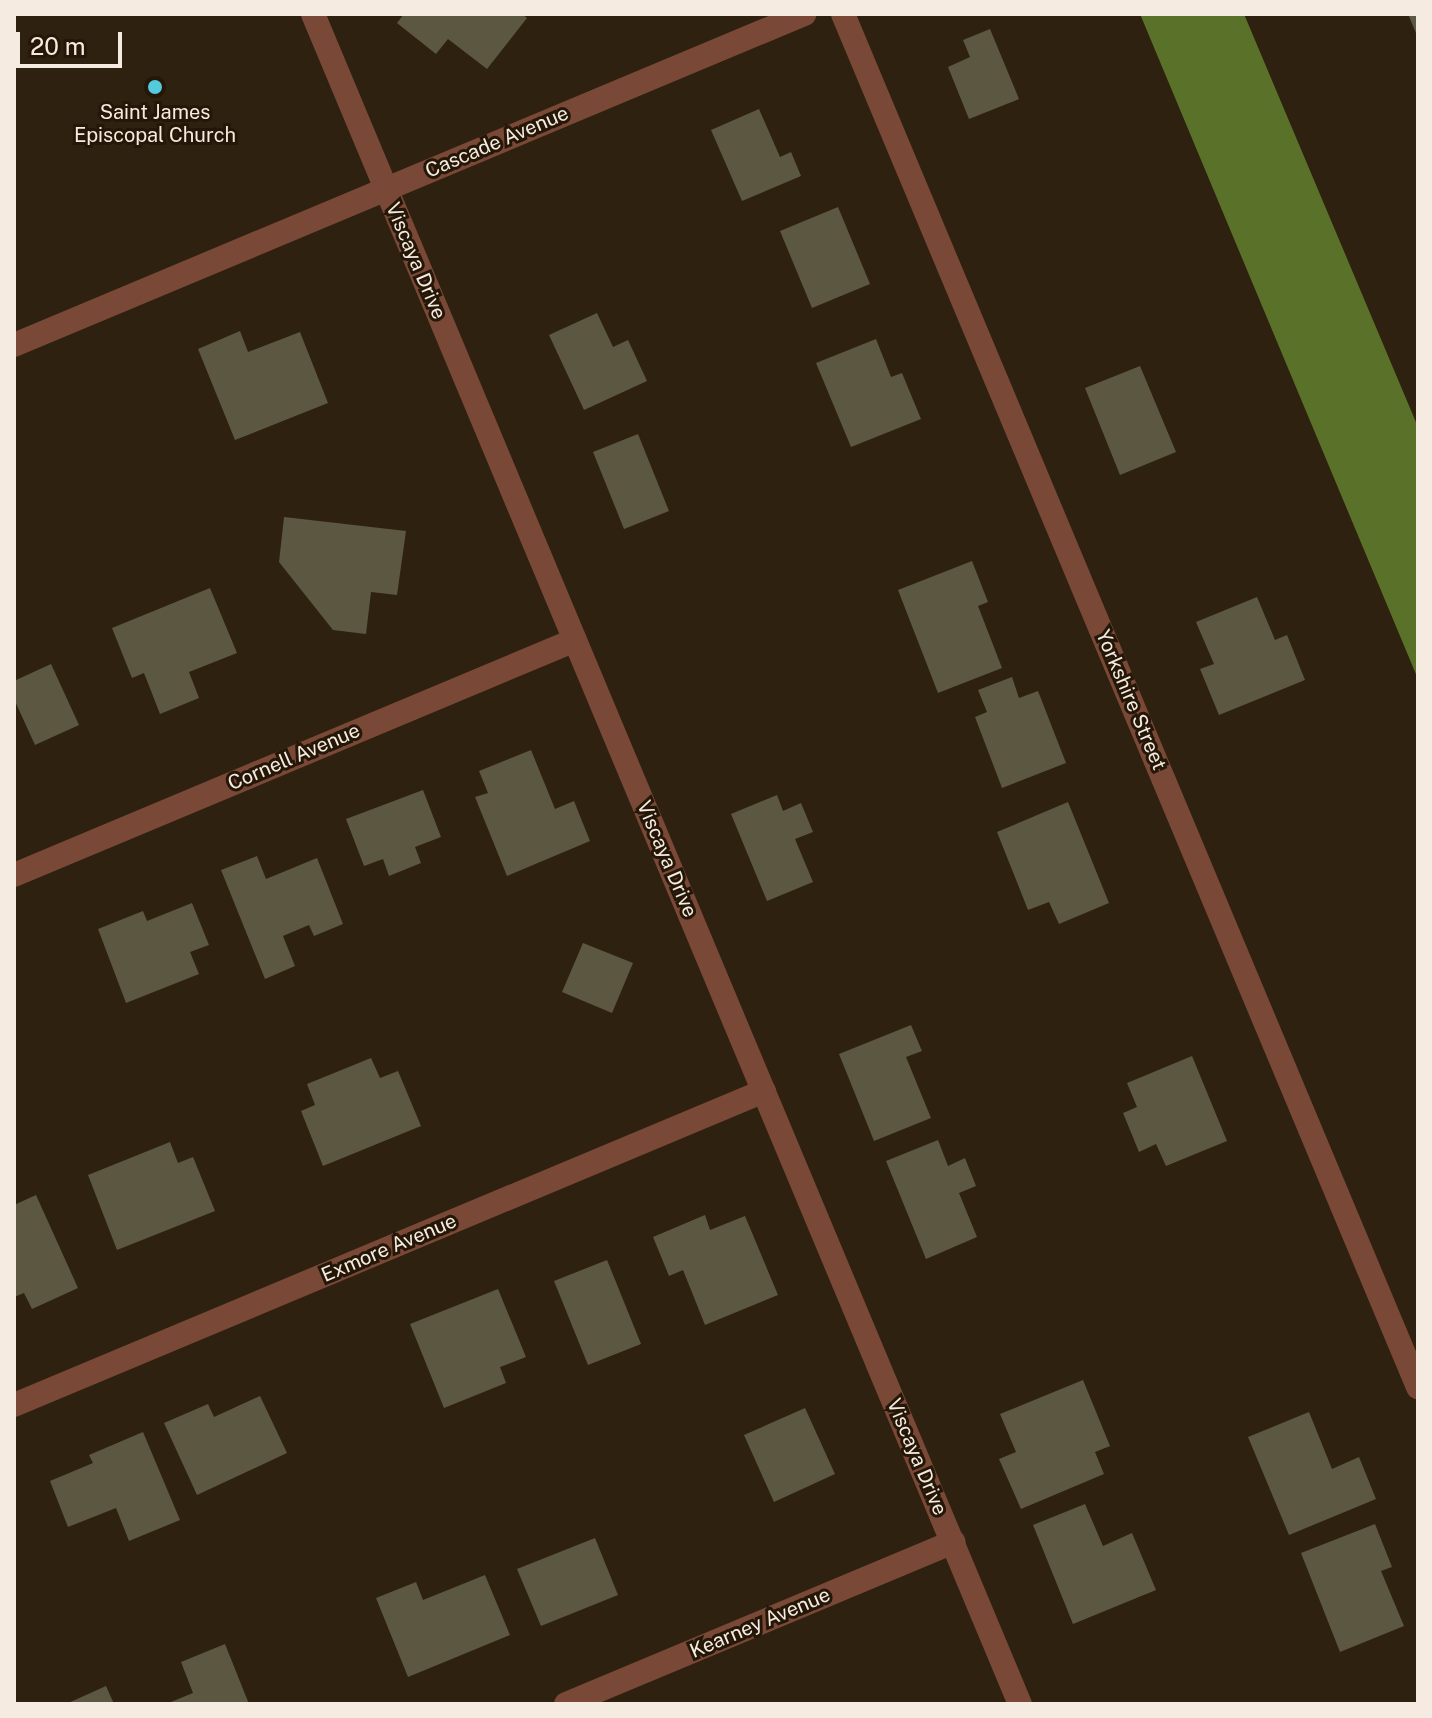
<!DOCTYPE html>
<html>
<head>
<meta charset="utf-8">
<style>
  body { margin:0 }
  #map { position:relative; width:1432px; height:1718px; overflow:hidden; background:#2f2110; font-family:"Public Sans",sans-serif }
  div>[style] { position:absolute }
  .water>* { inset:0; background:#5a7129 }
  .building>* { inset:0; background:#5c5740 }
  .minor>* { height:24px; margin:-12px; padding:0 12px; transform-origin:12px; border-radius:12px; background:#794837 }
  .dots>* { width:22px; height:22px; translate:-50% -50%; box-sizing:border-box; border:4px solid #251707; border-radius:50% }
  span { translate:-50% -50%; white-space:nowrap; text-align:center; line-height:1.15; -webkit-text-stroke:6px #251707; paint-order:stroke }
  .poi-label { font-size:20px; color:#f5ebe1 }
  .street-label { font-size:20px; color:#f5ebe1 }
  .frame { position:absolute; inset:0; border:16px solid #f5ebe1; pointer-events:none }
  .scale { position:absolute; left:16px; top:32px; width:106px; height:36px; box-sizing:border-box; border:4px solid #f5ebe1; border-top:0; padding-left:10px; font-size:24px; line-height:28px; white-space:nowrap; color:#f5ebe1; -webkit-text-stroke:6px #251707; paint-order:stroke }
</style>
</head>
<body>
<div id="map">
  <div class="water">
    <i style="clip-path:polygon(1140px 14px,1244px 14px,1418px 427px,1418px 679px)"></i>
  </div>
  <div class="building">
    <i style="clip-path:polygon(404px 14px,522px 14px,527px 18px,487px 69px,448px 39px,436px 54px,397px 23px)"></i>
    <i style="clip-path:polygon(1408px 14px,1418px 14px,1418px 38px)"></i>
    <i style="clip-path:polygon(990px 29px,1019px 99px,969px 119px,948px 67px,970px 57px,963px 40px)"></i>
    <i style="clip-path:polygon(759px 109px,780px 157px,791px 152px,801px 176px,742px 201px,711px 130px)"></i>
    <i style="clip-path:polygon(838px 207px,870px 284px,812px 308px,780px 231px)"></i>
    <i style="clip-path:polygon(597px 313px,613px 347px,628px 340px,647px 381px,584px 410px,549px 335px)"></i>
    <i style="clip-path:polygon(240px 331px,248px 352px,300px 332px,328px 403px,235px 440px,198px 349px)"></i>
    <i style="clip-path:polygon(876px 339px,891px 377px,902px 373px,921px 419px,851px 447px,816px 363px)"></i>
    <i style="clip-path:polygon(1140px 366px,1176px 452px,1120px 475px,1085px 388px)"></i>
    <i style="clip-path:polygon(638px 434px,669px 511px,624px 529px,593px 452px)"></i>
    <i style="clip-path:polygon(284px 517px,406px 531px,397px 595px,371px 592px,366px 634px,333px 630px,279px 562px)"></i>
    <i style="clip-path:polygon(972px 561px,988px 602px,978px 606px,1002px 668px,938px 693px,898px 590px)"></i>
    <i style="clip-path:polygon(210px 588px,237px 653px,189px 672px,199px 698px,160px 714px,144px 673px,132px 678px,112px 628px)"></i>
    <i style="clip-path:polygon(1257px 597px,1275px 640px,1287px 635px,1305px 680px,1219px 715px,1200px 669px,1214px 664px,1196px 622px)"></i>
    <i style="clip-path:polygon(51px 664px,79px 725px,35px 745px,14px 699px,14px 681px)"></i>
    <i style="clip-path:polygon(1012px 677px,1019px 698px,1038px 691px,1066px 763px,1002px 788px,975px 717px,987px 712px,978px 690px)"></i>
    <i style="clip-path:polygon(531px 750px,555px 809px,574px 801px,590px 841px,507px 876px,475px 797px,488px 793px,479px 771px)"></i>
    <i style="clip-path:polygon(423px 790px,441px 837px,415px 847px,421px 863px,389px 876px,383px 859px,364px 866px,346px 819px)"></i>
    <i style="clip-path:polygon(777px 795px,783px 811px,801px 803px,813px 832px,795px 839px,813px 882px,767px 901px,731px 814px)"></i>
    <i style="clip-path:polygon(1068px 802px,1109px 903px,1059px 924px,1049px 902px,1028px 910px,997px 832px)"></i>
    <i style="clip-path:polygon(257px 856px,266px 879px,317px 858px,343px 924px,314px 936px,309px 925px,283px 936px,295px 966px,265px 979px,221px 870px)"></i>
    <i style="clip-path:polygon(192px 903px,209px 945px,190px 952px,199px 974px,126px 1003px,98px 929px,143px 911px,147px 921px)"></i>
    <i style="clip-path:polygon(583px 943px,633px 963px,612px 1013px,562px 992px)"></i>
    <i style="clip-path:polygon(911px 1025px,922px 1051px,906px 1057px,931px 1118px,874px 1141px,839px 1054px)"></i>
    <i style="clip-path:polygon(1192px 1056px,1227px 1141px,1166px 1166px,1156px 1144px,1139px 1152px,1123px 1113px,1137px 1107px,1127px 1083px)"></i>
    <i style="clip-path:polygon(371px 1058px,380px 1078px,398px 1071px,421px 1126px,323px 1166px,301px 1111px,315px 1105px,307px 1084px)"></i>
    <i style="clip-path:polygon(938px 1140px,948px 1166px,965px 1158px,976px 1186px,959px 1193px,977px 1237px,926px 1259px,886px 1161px)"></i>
    <i style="clip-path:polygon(170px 1142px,178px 1163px,193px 1157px,215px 1211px,117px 1250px,88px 1175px)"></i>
    <i style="clip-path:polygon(36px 1195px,78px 1288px,32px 1309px,24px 1293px,14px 1297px,14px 1205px)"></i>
    <i style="clip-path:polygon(705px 1215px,710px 1230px,745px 1216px,778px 1295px,705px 1325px,683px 1270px,669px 1276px,653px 1237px)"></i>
    <i style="clip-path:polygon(607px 1260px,641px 1344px,588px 1365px,554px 1281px)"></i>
    <i style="clip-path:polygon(498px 1289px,526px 1357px,500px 1367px,506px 1383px,444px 1408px,410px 1324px)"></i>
    <i style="clip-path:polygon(1083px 1380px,1110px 1446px,1095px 1452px,1104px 1474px,1021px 1509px,999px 1459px,1016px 1452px,1000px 1414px)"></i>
    <i style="clip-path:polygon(260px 1396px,287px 1453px,197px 1495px,164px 1423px,208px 1404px,214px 1417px)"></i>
    <i style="clip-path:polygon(805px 1408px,835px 1474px,774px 1502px,744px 1435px)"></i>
    <i style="clip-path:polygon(1309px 1412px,1332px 1469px,1359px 1457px,1376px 1499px,1289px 1535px,1248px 1437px)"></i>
    <i style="clip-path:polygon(143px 1432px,180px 1520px,129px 1541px,116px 1508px,68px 1527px,50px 1481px,93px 1463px,89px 1455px)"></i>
    <i style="clip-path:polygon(1085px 1504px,1103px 1546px,1132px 1533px,1156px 1590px,1073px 1624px,1033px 1525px)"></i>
    <i style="clip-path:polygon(1375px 1524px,1392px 1567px,1381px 1571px,1404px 1626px,1340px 1652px,1301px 1553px)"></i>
    <i style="clip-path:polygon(595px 1538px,618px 1595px,541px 1626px,517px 1569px)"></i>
    <i style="clip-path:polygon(485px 1575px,510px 1635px,408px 1677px,376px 1598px,416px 1582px,423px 1600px)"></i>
    <i style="clip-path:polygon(225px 1644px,249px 1704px,166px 1704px,193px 1693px,181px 1662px)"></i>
    <i style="clip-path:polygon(106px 1686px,114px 1704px,66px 1704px)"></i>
  </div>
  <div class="minor">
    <i style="left:313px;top:14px;width:1832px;rotate:67.3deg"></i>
    <i style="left:843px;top:14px;width:1489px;rotate:67.28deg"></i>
    <i style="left:14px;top:345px;width:857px;rotate:-22.73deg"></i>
    <i style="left:14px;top:875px;width:608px;rotate:-22.73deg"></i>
    <i style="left:14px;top:1405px;width:813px;rotate:-22.72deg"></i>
    <i style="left:566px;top:1704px;width:420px;rotate:-22.7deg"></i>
  </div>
  <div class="dots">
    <i style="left:155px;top:87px;background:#54cadd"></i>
  </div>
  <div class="poi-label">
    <span style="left:155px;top:124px">Saint James<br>Episcopal Church</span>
  </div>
  <div class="street-label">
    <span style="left:497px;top:142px;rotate:-23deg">Cascade Avenue</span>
    <span style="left:416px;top:261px;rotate:67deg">Viscaya Drive</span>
    <span style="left:1131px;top:700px;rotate:67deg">Yorkshire Street</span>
    <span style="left:294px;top:757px;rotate:-23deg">Cornell Avenue</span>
    <span style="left:667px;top:859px;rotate:67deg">Viscaya Drive</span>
    <span style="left:389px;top:1248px;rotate:-23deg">Exmore Avenue</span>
    <span style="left:917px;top:1457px;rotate:67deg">Viscaya Drive</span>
    <span style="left:760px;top:1623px;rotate:-23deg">Kearney Avenue</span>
  </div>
  <div class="frame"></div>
  <div class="scale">20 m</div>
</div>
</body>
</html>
